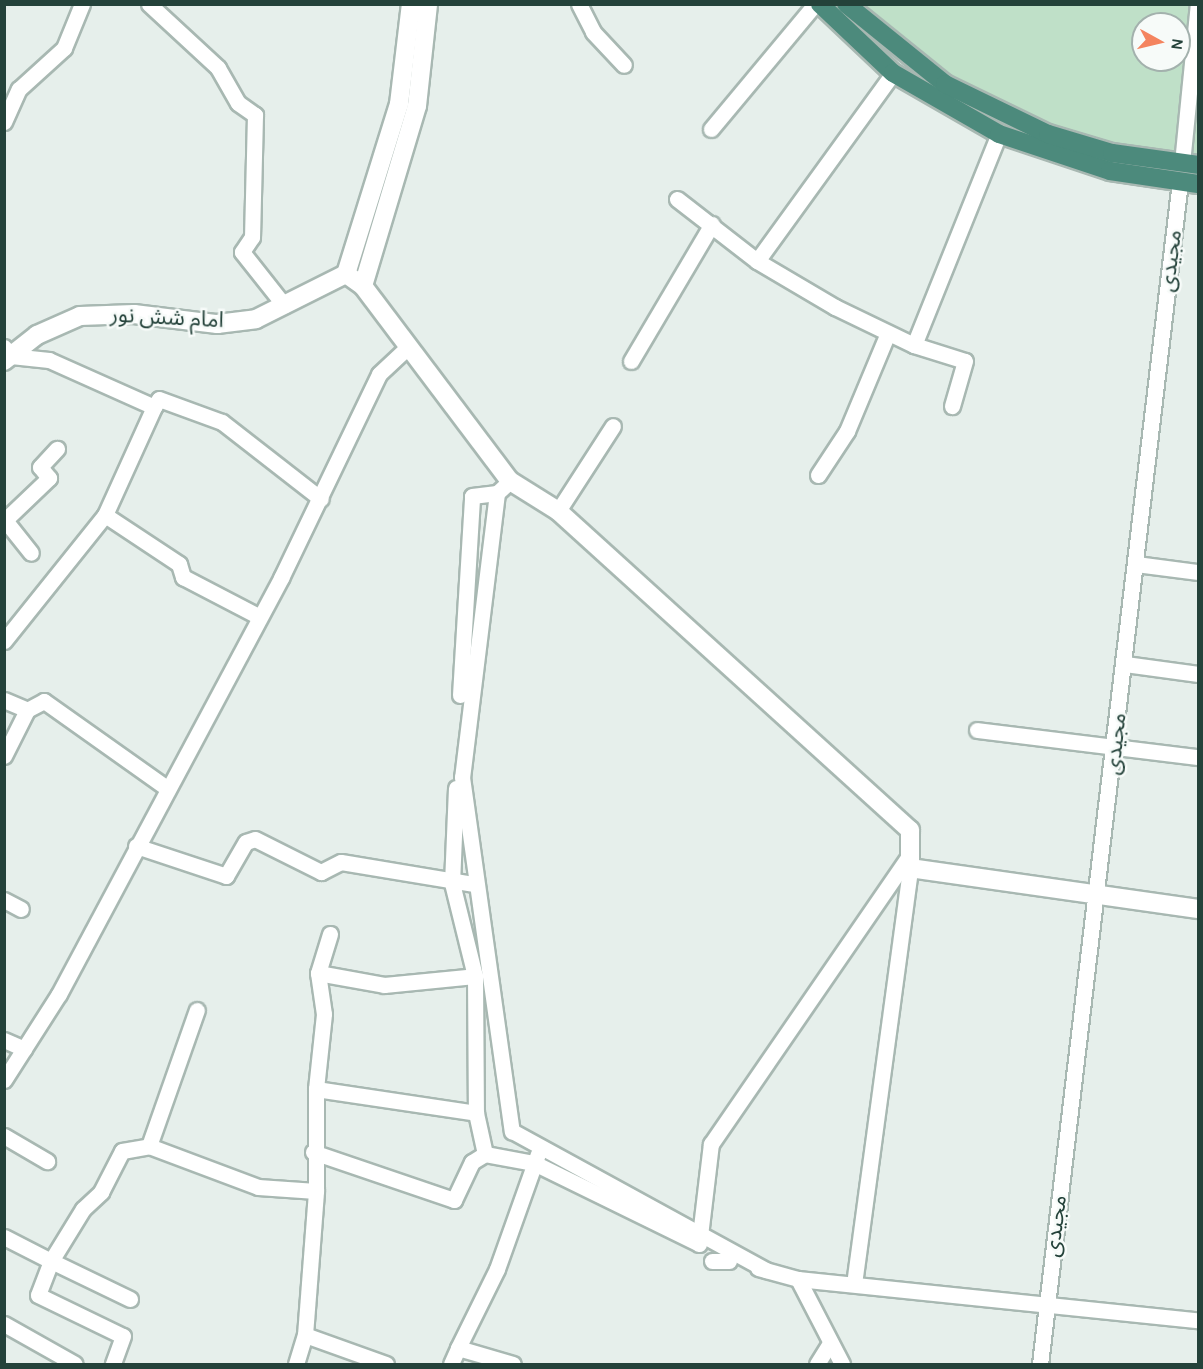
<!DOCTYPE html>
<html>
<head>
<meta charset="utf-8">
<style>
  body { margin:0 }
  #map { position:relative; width:1203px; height:1369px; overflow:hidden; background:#e6efeb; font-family:Karla,"Noto Sans Arabic",sans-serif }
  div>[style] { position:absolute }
  .green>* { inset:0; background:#bfe0c8 }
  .roads { filter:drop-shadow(2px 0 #a8b8b2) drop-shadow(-2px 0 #a8b8b2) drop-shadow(0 2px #a8b8b2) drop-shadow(0 -2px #a8b8b2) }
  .minor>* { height:15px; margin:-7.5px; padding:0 7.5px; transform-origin:7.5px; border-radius:7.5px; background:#fff }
  .tertiary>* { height:18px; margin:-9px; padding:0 9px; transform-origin:9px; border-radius:9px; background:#fff }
  .trunk>* { height:18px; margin:-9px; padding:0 9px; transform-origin:9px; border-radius:9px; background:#4c8a7c }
  span { translate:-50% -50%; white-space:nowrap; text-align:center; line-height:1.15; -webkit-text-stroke:5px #f7fbf9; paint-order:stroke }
  .street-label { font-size:22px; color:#24423a }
  .frame { position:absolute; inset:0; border:6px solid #24423a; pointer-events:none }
  .north { position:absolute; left:1131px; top:12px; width:60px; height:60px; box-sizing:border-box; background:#f7fbf9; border:2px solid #a3b1ad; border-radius:50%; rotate:98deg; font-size:16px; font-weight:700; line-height:24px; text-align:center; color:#24423a }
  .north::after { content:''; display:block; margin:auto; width:21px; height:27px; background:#f4845f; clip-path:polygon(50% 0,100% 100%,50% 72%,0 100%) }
</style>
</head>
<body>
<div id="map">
  <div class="green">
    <i style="clip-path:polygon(evenodd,853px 5px,1198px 5px,1198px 159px,1047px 129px,951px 82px,853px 5px,1143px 24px,1179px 24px,1179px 60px,1143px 60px,1143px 24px)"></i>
  </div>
  <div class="roads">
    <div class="minor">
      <i style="left:149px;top:4px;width:94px;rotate:42.8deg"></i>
      <i style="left:218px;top:68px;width:40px;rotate:60.3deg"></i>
      <i style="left:238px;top:103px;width:21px;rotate:35deg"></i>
      <i style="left:255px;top:115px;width:122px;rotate:91.4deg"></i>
      <i style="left:252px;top:237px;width:18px;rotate:124deg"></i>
      <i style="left:242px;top:252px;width:68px;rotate:51.6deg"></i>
      <i style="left:579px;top:4px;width:31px;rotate:63deg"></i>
      <i style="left:593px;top:32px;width:45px;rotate:46.8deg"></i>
      <i style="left:4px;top:122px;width:36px;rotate:-66deg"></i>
      <i style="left:19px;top:89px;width:61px;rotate:-42.3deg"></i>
      <i style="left:64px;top:48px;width:48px;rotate:-67.8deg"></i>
      <i style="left:711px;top:129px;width:163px;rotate:-50.2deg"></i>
      <i style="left:1182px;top:163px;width:160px;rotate:-84.3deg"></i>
      <i style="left:677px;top:199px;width:101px;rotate:37.8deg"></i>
      <i style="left:757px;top:261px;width:91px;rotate:30.5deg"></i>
      <i style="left:835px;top:307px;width:88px;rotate:25.7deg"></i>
      <i style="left:914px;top:345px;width:53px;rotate:17.4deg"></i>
      <i style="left:965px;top:361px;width:47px;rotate:106.1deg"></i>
      <i style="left:757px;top:261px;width:232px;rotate:-54.1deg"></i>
      <i style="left:914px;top:345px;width:227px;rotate:-68.1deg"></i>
      <i style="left:4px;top:347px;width:11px;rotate:52deg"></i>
      <i style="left:11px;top:356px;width:38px;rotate:6deg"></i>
      <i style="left:49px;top:360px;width:115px;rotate:24.1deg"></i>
      <i style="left:154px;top:407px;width:9px;rotate:-58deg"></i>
      <i style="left:159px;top:399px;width:67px;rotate:20.1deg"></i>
      <i style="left:222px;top:422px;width:125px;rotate:37.9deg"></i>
      <i style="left:631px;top:361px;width:159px;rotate:-59.4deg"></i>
      <i style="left:818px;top:475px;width:53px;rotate:-56.6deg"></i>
      <i style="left:847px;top:431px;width:106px;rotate:-67.3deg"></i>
      <i style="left:510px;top:481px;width:18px;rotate:137deg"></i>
      <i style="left:497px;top:493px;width:286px;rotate:97deg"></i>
      <i style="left:462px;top:777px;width:358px;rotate:82deg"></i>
      <i style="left:512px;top:1131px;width:290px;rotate:28.7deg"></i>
      <i style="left:558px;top:511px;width:101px;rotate:-57.1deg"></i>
      <i style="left:105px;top:515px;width:89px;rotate:33.5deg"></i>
      <i style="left:179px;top:564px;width:14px;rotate:73deg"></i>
      <i style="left:183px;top:577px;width:85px;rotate:27.5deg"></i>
      <i style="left:4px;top:519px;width:43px;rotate:51.5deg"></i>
      <i style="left:5px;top:520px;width:61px;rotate:-43.7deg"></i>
      <i style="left:49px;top:478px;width:14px;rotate:-129deg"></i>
      <i style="left:40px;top:467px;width:25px;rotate:-47deg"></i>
      <i style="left:1136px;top:564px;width:63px;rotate:7.4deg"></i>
      <i style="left:4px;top:641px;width:161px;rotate:-51.3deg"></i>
      <i style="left:105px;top:515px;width:119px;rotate:-65.6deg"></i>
      <i style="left:1125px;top:664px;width:74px;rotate:7.8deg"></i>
      <i style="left:460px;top:695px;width:199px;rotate:-86.5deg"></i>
      <i style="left:472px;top:496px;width:25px;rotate:-7deg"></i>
      <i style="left:4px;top:700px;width:25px;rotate:23deg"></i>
      <i style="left:27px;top:710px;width:19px;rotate:-28deg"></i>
      <i style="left:44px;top:701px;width:151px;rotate:35.3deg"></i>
      <i style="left:977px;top:730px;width:223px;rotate:7deg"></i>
      <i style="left:4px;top:756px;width:51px;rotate:-63.4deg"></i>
      <i style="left:456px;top:788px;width:95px;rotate:92.4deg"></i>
      <i style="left:452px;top:883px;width:96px;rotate:76.1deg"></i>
      <i style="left:475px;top:976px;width:137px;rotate:89.6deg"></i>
      <i style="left:476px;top:1113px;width:42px;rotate:77.6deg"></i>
      <i style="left:136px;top:846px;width:95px;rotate:18.4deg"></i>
      <i style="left:226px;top:876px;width:39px;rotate:-60deg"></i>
      <i style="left:246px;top:842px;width:9px;rotate:-18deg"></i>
      <i style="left:255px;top:839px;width:74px;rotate:26.6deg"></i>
      <i style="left:321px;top:872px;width:22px;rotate:-27deg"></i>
      <i style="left:341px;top:862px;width:135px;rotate:9.4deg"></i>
      <i style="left:4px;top:900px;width:19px;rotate:28deg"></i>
      <i style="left:330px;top:934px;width:41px;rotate:107.1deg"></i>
      <i style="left:318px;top:973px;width:41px;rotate:81.7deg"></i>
      <i style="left:324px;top:1014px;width:75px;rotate:96.1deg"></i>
      <i style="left:316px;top:1089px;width:162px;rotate:8.5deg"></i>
      <i style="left:318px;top:973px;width:67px;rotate:10.3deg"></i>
      <i style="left:384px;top:985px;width:91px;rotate:-5.6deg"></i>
      <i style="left:4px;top:1040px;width:22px;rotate:24deg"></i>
      <i style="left:4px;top:1080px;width:102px;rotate:-57.4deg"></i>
      <i style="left:59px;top:994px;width:472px;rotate:-61.9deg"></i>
      <i style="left:281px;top:578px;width:226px;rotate:-64.3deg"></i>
      <i style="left:379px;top:374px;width:41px;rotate:-43deg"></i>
      <i style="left:4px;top:1136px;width:50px;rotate:30.2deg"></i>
      <i style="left:149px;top:1146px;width:144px;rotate:-70.6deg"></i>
      <i style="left:313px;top:1152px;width:149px;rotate:18.8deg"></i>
      <i style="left:454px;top:1200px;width:42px;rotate:-64.7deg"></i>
      <i style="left:472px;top:1162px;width:15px;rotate:-32deg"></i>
      <i style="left:485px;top:1154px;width:50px;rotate:10.4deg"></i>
      <i style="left:534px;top:1163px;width:182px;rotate:26.1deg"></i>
      <i style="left:4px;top:1237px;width:53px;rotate:27.1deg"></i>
      <i style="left:51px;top:1261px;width:36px;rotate:111deg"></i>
      <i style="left:38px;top:1295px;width:94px;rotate:25.8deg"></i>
      <i style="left:123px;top:1336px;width:30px;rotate:110deg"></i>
      <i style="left:699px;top:1244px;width:101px;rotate:-83.2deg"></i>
      <i style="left:711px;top:1144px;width:346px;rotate:-55.5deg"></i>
      <i style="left:712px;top:1261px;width:17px"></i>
      <i style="left:758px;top:1268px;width:41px;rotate:15.4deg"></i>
      <i style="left:798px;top:1279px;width:402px;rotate:5.9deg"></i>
      <i style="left:798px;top:1279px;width:96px;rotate:62.6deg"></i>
      <i style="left:854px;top:1284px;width:420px;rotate:-82.3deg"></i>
      <i style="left:130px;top:1299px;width:88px;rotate:-154.3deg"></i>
      <i style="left:51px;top:1261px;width:61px;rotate:-58.4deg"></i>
      <i style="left:83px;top:1209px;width:25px;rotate:-43deg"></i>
      <i style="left:101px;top:1192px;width:46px;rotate:-62.9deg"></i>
      <i style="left:122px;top:1151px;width:27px;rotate:-10deg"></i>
      <i style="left:149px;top:1146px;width:116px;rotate:20.6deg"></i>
      <i style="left:258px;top:1187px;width:58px;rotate:3.9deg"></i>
      <i style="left:316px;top:1191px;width:102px;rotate:-90deg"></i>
      <i style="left:4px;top:1324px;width:81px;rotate:29.4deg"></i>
      <i style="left:305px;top:1335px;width:86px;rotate:19.7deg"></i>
      <i style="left:458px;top:1348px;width:88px;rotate:-63.7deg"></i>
      <i style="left:497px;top:1269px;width:122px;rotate:-70.4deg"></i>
      <i style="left:296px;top:1364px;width:30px;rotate:-73deg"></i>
      <i style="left:305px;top:1335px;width:144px;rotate:-85.6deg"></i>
      <i style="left:451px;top:1364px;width:17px;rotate:-66deg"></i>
      <i style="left:458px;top:1348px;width:57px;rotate:16.2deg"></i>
      <i style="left:817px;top:1364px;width:25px;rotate:-58deg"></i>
      <i style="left:1040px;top:1364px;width:1190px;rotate:-83.25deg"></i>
    </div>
    <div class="tertiary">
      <i style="left:346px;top:274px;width:178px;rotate:-72.7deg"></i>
      <i style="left:399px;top:104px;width:101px;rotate:-83.2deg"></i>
      <i style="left:363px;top:286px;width:188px;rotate:-73.3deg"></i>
      <i style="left:417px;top:106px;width:103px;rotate:-83.8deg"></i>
      <i style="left:4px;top:361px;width:42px;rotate:-38.2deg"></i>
      <i style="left:37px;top:335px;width:47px;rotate:-23.8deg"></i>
      <i style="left:80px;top:316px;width:54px;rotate:-2.1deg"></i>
      <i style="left:134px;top:314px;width:84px;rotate:6.9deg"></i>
      <i style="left:217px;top:324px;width:39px;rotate:-7deg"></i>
      <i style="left:256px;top:319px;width:101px;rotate:-26.6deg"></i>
      <i style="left:346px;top:274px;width:21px;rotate:35deg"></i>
      <i style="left:363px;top:286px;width:244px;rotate:53deg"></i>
      <i style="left:510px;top:481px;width:57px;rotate:32deg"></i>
      <i style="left:558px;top:511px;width:475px;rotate:42.2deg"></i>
      <i style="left:910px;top:830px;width:38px;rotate:90deg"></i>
      <i style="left:910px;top:868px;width:291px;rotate:8.1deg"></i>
    </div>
    <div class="trunk">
      <i style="left:820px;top:4px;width:100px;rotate:43.4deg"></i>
      <i style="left:893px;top:73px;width:122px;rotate:29.9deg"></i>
      <i style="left:999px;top:134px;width:117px;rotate:18.4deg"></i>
      <i style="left:1110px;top:171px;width:89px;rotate:8.4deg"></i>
      <i style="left:846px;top:4px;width:127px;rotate:38.9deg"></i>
      <i style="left:945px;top:84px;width:114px;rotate:25.9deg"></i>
      <i style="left:1048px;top:134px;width:67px;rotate:16.5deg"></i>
      <i style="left:1112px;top:153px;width:87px;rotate:7.9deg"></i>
    </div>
  </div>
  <div class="street-label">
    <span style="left:1171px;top:261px;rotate:-83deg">مجیدی</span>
    <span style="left:167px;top:318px;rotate:3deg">امام شش نور</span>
    <span style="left:1116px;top:744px;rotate:-84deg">مجیدی</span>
    <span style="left:1056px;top:1226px;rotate:-83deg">مجیدی</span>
  </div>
  <div class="frame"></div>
  <div class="north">N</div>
</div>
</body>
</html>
